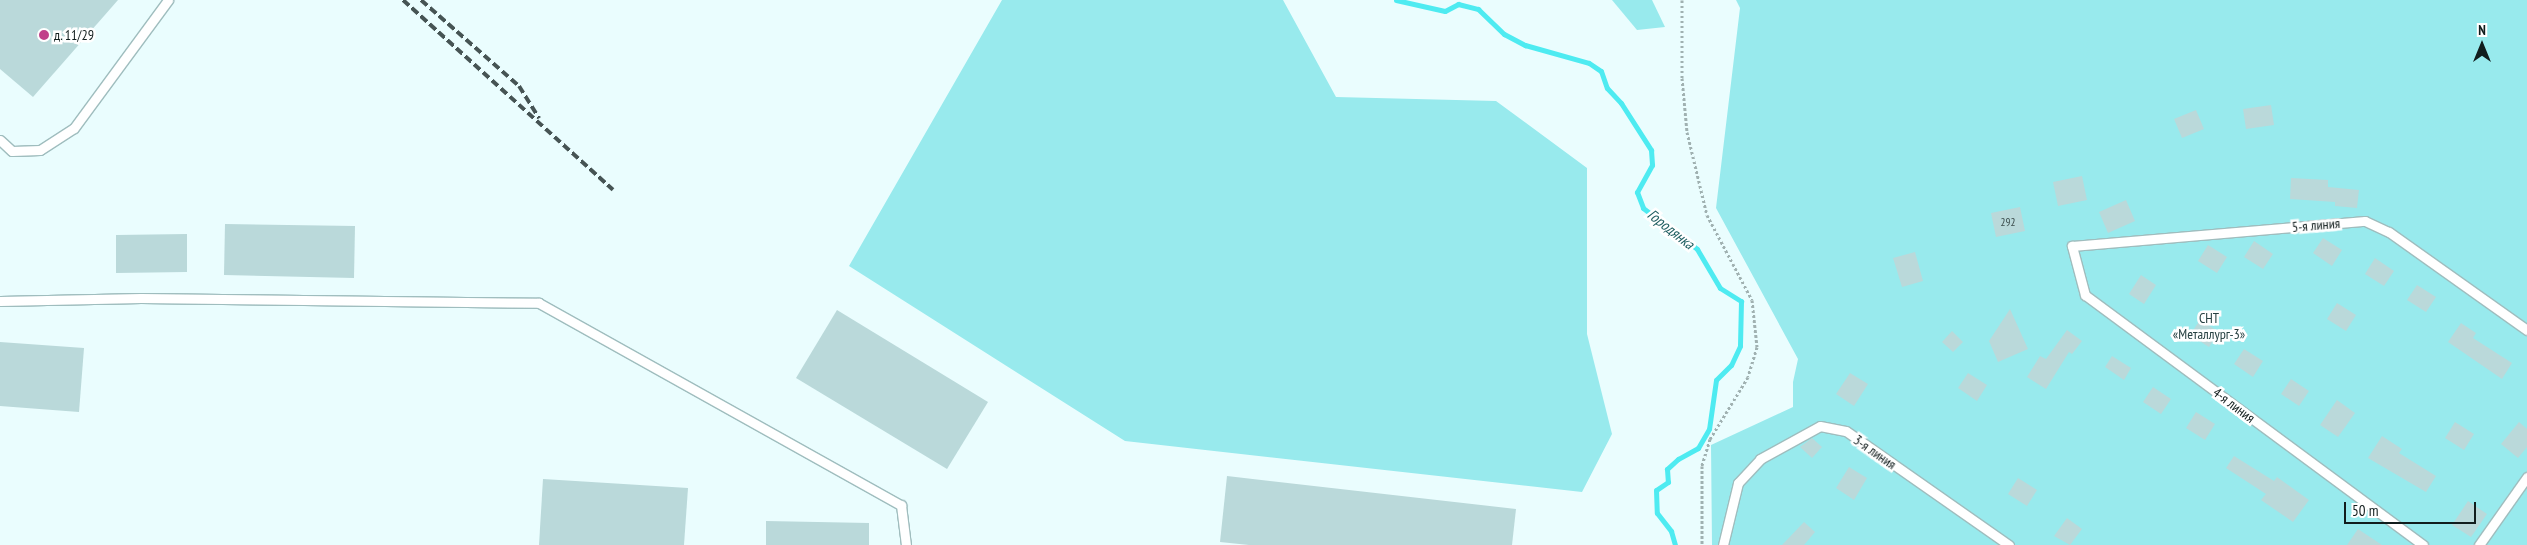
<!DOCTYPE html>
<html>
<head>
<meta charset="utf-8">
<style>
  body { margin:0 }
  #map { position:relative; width:2527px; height:545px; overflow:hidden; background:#eafdfe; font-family:"PT Sans Narrow",sans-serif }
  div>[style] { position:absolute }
  .green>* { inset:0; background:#98eaed }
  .stream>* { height:5px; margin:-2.5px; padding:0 2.5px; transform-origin:2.5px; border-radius:2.5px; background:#4eebf1 }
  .building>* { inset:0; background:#bad9da }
  .path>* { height:3px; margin-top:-1.5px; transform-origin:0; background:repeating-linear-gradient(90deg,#a0b1b1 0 2.5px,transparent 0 5px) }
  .roads { filter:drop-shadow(1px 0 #9fbdbe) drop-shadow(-1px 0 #9fbdbe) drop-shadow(0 1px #9fbdbe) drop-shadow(0 -1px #9fbdbe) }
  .service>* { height:9px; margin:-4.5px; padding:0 4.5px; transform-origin:4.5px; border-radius:4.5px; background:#fff }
  .rail>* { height:4px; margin-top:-2px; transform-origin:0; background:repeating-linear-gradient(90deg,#465454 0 8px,transparent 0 12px) }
  .dots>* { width:14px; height:14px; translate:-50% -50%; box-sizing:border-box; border:2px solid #fff; border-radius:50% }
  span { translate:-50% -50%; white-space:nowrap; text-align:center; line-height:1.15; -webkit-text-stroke:5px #fff; paint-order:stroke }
  .number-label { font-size:11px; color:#3b4c4c }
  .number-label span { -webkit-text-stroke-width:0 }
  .poi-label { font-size:14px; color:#111d1d }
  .left { translate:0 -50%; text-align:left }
  .street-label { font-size:14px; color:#111d1d }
  .park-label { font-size:14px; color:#274142 }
  .water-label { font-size:15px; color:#1f5e61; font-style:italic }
  .north { position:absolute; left:2457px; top:20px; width:50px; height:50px; -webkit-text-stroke:4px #fff; paint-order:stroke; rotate:0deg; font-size:14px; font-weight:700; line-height:20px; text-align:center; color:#111d1d }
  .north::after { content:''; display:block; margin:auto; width:18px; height:22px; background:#111d1d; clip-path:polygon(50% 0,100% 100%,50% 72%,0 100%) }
  .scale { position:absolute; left:2344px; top:502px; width:132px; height:22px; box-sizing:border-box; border:2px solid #111d1d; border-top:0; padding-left:6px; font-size:15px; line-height:18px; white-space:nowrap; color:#111d1d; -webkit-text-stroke:4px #fff; paint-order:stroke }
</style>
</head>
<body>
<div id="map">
  <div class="green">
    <i style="clip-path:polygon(1002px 0,1283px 0,1336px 97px,1496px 101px,1587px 168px,1587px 334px,1612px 434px,1582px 492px,1125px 441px,849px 266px)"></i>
    <i style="clip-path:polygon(1612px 0,1652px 0,1665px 27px,1637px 30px)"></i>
    <i style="clip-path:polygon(1736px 0,2527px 0,2527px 545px,1712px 545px,1711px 445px,1793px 407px,1793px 382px,1798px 359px,1716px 208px,1740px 8px)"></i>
  </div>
  <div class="stream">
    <i style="left:1396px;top:0;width:50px;rotate:12.7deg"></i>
    <i style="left:1445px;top:11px;width:15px;rotate:-28deg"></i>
    <i style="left:1458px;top:4px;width:21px;rotate:14deg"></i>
    <i style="left:1478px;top:9px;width:36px;rotate:44deg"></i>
    <i style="left:1504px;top:34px;width:24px;rotate:28deg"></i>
    <i style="left:1525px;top:45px;width:66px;rotate:15.7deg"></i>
    <i style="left:1589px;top:63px;width:14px;rotate:34deg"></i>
    <i style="left:1601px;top:71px;width:18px;rotate:71deg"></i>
    <i style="left:1607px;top:88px;width:21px;rotate:47deg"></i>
    <i style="left:1621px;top:103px;width:56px;rotate:57.4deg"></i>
    <i style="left:1651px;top:150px;width:15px;rotate:86deg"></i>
    <i style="left:1652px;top:165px;width:31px;rotate:119deg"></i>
    <i style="left:1637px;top:192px;width:17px;rotate:69deg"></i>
    <i style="left:1643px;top:208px;width:68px;rotate:37.2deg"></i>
    <i style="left:1697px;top:249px;width:45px;rotate:59.5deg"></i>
    <i style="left:1720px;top:288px;width:25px;rotate:32deg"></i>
    <i style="left:1741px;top:301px;width:45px;rotate:91.3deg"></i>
    <i style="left:1740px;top:346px;width:21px;rotate:115deg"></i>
    <i style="left:1731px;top:365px;width:21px;rotate:135deg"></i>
    <i style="left:1716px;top:380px;width:49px;rotate:98.1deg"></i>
    <i style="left:1709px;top:429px;width:22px;rotate:120deg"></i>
    <i style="left:1698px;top:448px;width:23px;rotate:151deg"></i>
    <i style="left:1678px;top:459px;width:15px;rotate:138deg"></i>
    <i style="left:1667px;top:469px;width:13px;rotate:86deg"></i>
    <i style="left:1668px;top:482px;width:14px;rotate:146deg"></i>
    <i style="left:1656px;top:490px;width:23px;rotate:88deg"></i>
    <i style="left:1657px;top:513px;width:23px;rotate:52deg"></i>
    <i style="left:1671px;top:531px;width:15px;rotate:74deg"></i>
  </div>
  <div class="building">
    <i style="clip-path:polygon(0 0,118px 0,33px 97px,0 69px)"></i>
    <i style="clip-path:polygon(2271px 105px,2274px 125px,2246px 129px,2243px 109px)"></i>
    <i style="clip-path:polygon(2196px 110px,2204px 129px,2182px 138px,2174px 119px)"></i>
    <i style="clip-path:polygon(2082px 176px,2087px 200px,2058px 206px,2053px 182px)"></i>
    <i style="clip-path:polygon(2291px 178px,2328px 180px,2328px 187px,2359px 190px,2357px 208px,2335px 206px,2335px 202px,2290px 199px)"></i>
    <i style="clip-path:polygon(2126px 200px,2135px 221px,2108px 233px,2099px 212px)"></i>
    <i style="clip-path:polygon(2020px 207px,2025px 231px,1996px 237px,1991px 213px)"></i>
    <i style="clip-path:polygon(225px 224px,355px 226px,354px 278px,224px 275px)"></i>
    <i style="clip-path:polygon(187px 234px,187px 272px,116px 273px,116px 235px)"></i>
    <i style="clip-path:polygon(2323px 238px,2342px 250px,2332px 266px,2313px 253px)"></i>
    <i style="clip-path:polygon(2254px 241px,2273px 254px,2263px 269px,2244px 257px)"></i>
    <i style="clip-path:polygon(2208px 245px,2227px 257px,2217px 273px,2198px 261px)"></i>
    <i style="clip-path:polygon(1915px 252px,1923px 281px,1902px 287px,1893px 258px)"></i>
    <i style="clip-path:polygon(2375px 258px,2394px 271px,2384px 286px,2365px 274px)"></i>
    <i style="clip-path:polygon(2141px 275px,2156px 285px,2144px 304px,2129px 294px)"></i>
    <i style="clip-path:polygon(2417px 285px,2436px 297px,2426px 312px,2407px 300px)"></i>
    <i style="clip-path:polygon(2337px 303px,2356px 315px,2346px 331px,2327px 319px)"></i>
    <i style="clip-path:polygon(2010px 309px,2028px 349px,1998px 362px,1989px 341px)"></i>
    <i style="clip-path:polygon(837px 310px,988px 402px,947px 469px,796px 378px)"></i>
    <i style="clip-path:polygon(2200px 320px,2219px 332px,2209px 347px,2190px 335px)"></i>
    <i style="clip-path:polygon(2461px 323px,2476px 333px,2473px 338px,2512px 363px,2502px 379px,2448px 342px)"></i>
    <i style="clip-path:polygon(2067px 330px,2082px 341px,2072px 354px,2069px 352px,2046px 389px,2027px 377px,2040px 356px,2046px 359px)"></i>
    <i style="clip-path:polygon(1952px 331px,1963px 342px,1953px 352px,1942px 342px)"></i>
    <i style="clip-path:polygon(0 342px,84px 348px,79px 412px,0 406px)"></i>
    <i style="clip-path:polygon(2244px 349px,2263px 361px,2253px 377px,2234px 364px)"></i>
    <i style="clip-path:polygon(2112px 356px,2131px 368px,2124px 380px,2105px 367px)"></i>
    <i style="clip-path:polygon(1850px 373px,1868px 384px,1854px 406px,1836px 394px)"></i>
    <i style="clip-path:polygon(1968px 373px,1987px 385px,1977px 401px,1958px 388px)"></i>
    <i style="clip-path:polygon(2291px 379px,2309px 391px,2299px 406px,2281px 394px)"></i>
    <i style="clip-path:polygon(2153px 387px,2171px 399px,2161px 414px,2143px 402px)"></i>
    <i style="clip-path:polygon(2337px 400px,2355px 413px,2338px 437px,2320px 425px)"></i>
    <i style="clip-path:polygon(2196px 412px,2215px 424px,2205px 440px,2186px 428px)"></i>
    <i style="clip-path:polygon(2455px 422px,2474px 434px,2464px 450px,2445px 438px)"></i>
    <i style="clip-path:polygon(2519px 422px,2527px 429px,2527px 447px,2518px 458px,2501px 444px)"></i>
    <i style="clip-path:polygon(2382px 436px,2402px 449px,2399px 453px,2436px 476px,2426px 492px,2368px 458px)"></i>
    <i style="clip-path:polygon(1812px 438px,1822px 447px,1812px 458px,1800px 447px)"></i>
    <i style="clip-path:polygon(2234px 456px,2274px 481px,2277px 477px,2309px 500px,2293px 522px,2261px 500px,2266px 494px,2226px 468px)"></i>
    <i style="clip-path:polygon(1849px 467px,1867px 478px,1854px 500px,1836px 488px)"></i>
    <i style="clip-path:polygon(1227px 476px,1516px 509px,1512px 545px,1249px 545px,1220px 542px)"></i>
    <i style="clip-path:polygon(2018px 478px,2037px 490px,2027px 506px,2008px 494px)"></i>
    <i style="clip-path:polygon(543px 479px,688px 488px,684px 545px,539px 545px)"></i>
    <i style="clip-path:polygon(2468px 501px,2487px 514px,2471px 537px,2452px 525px)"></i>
    <i style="clip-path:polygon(2067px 518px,2082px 529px,2070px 545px,2054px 536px)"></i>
    <i style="clip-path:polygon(766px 521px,869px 523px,869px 545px,766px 545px)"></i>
    <i style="clip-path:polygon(1804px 522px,1815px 532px,1804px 545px,1782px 545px)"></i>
    <i style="clip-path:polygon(2358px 529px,2382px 545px,2347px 545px)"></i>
  </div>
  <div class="path">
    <i style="left:1682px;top:0;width:78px;rotate:90deg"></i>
    <i style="left:1682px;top:78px;width:54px;rotate:84.7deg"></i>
    <i style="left:1687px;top:132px;width:85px;rotate:76.5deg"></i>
    <i style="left:1707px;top:215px;width:96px;rotate:62.1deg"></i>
    <i style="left:1752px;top:300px;width:47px;rotate:83.9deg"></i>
    <i style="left:1757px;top:347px;width:31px;rotate:107deg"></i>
    <i style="left:1748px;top:377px;width:73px;rotate:121.5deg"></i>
    <i style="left:1710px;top:439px;width:28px;rotate:107deg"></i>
    <i style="left:1702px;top:466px;width:79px;rotate:90deg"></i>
  </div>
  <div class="roads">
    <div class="service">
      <i style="left:0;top:140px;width:16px;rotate:43deg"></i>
      <i style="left:12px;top:151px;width:28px;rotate:-2deg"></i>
      <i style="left:40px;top:150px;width:40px;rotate:-32.9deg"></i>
      <i style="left:74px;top:128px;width:159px;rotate:-53.7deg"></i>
      <i style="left:0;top:301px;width:141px;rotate:-1.2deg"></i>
      <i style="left:141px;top:298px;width:398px;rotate:0.7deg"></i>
      <i style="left:539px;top:303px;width:415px;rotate:29.2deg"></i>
      <i style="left:901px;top:505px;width:40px;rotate:82.9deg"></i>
      <i style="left:1723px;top:545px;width:64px;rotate:-76.4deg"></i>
      <i style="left:1738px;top:483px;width:33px;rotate:-47deg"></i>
      <i style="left:1760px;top:459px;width:68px;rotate:-28.8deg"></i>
      <i style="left:1820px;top:426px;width:26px;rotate:11deg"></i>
      <i style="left:1846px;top:431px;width:199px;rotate:35deg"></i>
      <i style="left:2423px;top:545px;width:420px;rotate:-143.5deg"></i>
      <i style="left:2085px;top:295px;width:51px;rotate:-104.9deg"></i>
      <i style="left:2072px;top:246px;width:294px;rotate:-4.9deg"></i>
      <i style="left:2365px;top:221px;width:26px;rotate:25deg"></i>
      <i style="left:2389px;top:232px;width:169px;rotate:35.4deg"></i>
      <i style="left:2479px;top:545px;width:83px;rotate:-54.8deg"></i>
    </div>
  </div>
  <div class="rail">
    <i style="left:403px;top:0;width:283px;rotate:42.1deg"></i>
    <i style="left:421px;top:0;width:130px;rotate:41.3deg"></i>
    <i style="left:519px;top:86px;width:38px;rotate:58deg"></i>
  </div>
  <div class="dots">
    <i style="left:44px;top:35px;background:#c1408a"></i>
  </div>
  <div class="number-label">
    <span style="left:2008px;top:222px">292</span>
  </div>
  <div class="poi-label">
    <span class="left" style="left:54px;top:35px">д. 11/29</span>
  </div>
  <div class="street-label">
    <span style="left:2316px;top:225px;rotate:-5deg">5-я линия</span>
    <span style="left:2234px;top:405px;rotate:37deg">4-я линия</span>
    <span style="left:1875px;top:452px;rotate:35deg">3-я линия</span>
  </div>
  <div class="park-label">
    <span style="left:2209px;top:326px">СНТ<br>«Металлург-3»</span>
  </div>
  <div class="water-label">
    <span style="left:1671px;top:229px;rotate:38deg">Городянка</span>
  </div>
  <div class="north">N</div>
  <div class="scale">50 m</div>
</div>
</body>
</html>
